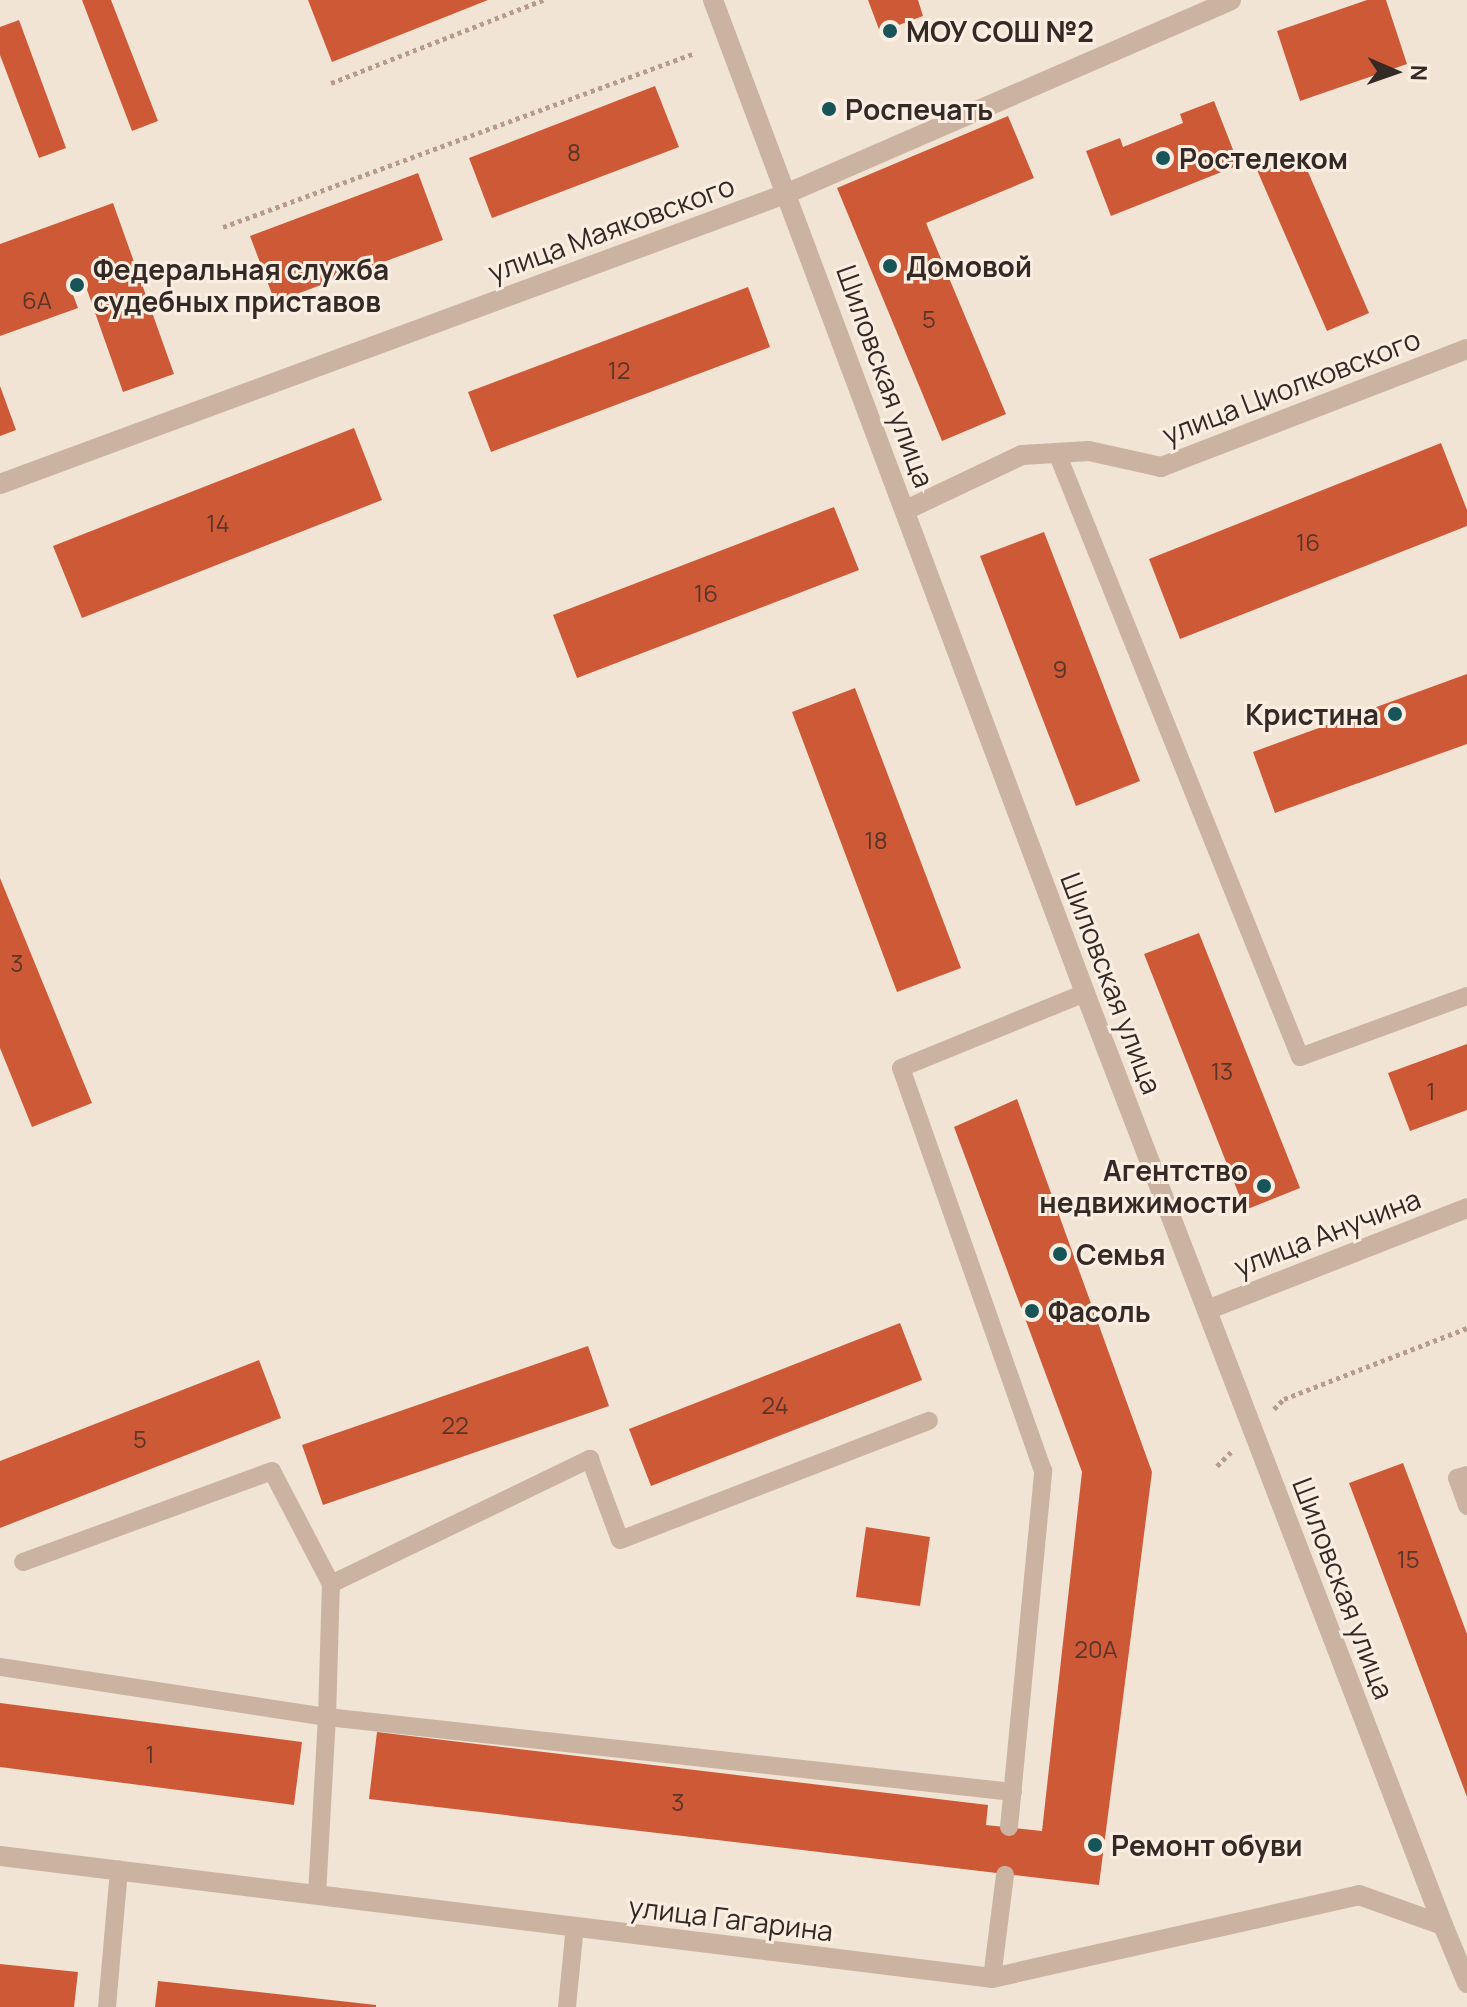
<!DOCTYPE html>
<html>
<head>
<meta charset="utf-8">
<style>
  body { margin:0 }
  #map { position:relative; width:1467px; height:2007px; overflow:hidden; background:#f2e4d5; font-family:Manrope,sans-serif }
  div>[style] { position:absolute }
  .building>* { inset:0; background:#ce5937 }
  .path>* { height:5px; margin-top:-2.5px; transform-origin:0; background:repeating-linear-gradient(90deg,#b69d8b 0 4px,transparent 0 8px) }
  .service>* { height:18px; margin:-9px; padding:0 9px; transform-origin:9px; border-radius:9px; background:#cbb3a1 }
  .minor>* { height:20px; margin:-10px; padding:0 10px; transform-origin:10px; border-radius:10px; background:#cbb3a1 }
  .tertiary>* { height:20px; margin:-10px; padding:0 10px; transform-origin:10px; border-radius:10px; background:#cbb3a1 }
  .dots>* { width:22px; height:22px; translate:-50% -50%; box-sizing:border-box; border:4px solid #faeee2; border-radius:50% }
  span { translate:-50% -50%; white-space:nowrap; text-align:center; line-height:1.15; -webkit-text-stroke:6px #faeee2; paint-order:stroke }
  .number-label { font-size:24px; color:#5a3529 }
  .number-label span { -webkit-text-stroke-width:0 }
  .poi-label { font-size:28px; color:#342924; font-weight:700 }
  .left { translate:0 -50%; text-align:left }
  .right { translate:-100% -50%; text-align:right }
  .street-label { font-size:28px; color:#342924 }
  .north { position:absolute; left:1355px; top:32px; width:80px; height:80px; -webkit-text-stroke:6px #faeee2; paint-order:stroke; rotate:92deg; font-size:22px; font-weight:700; line-height:32px; text-align:center; color:#342924 }
  .north::after { content:''; display:block; margin:auto; width:28px; height:36px; background:#342924; clip-path:polygon(50% 0,100% 100%,50% 72%,0 100%) }
</style>
</head>
<body>
<div id="map">
  <div class="building">
    <i style="clip-path:polygon(82px 0,111px 0,158px 121px,132px 131px)"></i>
    <i style="clip-path:polygon(308px 0,488px 0,332px 62px)"></i>
    <i style="clip-path:polygon(868px 0,918px 0,923px 16px,880px 32px)"></i>
    <i style="clip-path:polygon(1367px 0,1386px 0,1407px 64px,1300px 101px,1277px 31px)"></i>
    <i style="clip-path:polygon(19px 20px,66px 148px,39px 158px,0 55px,0 27px)"></i>
    <i style="clip-path:polygon(655px 86px,679px 147px,492px 218px,469px 158px)"></i>
    <i style="clip-path:polygon(1214px 101px,1239px 165px,1111px 216px,1086px 151px,1120px 138px,1123px 147px,1183px 123px,1180px 114px)"></i>
    <i style="clip-path:polygon(1008px 116px,1034px 178px,926px 223px,1006px 414px,942px 441px,837px 188px)"></i>
    <i style="clip-path:polygon(1299px 151px,1369px 313px,1327px 331px,1257px 170px)"></i>
    <i style="clip-path:polygon(418px 173px,443px 240px,275px 302px,250px 236px)"></i>
    <i style="clip-path:polygon(113px 203px,174px 374px,123px 392px,86px 287px,72px 292px,78px 308px,0 336px,0 244px)"></i>
    <i style="clip-path:polygon(748px 287px,770px 347px,491px 452px,468px 392px)"></i>
    <i style="clip-path:polygon(0 386px,16px 430px,0 436px)"></i>
    <i style="clip-path:polygon(354px 428px,382px 500px,82px 618px,53px 546px)"></i>
    <i style="clip-path:polygon(1441px 443px,1467px 510px,1467px 526px,1180px 639px,1149px 559px)"></i>
    <i style="clip-path:polygon(834px 507px,859px 570px,577px 678px,553px 615px)"></i>
    <i style="clip-path:polygon(1044px 532px,1140px 781px,1076px 806px,980px 556px)"></i>
    <i style="clip-path:polygon(1467px 674px,1467px 744px,1275px 813px,1253px 752px)"></i>
    <i style="clip-path:polygon(855px 688px,961px 968px,897px 992px,792px 712px)"></i>
    <i style="clip-path:polygon(0 878px,92px 1103px,32px 1127px,0 1048px)"></i>
    <i style="clip-path:polygon(1199px 933px,1300px 1188px,1245px 1210px,1144px 954px)"></i>
    <i style="clip-path:polygon(1467px 1044px,1467px 1110px,1410px 1131px,1388px 1073px)"></i>
    <i style="clip-path:polygon(1017px 1099px,1152px 1472px,1099px 1885px,369px 1799px,377px 1732px,988px 1805px,986px 1825px,1042px 1831px,1082px 1472px,954px 1127px)"></i>
    <i style="clip-path:polygon(900px 1323px,922px 1380px,651px 1486px,629px 1429px)"></i>
    <i style="clip-path:polygon(588px 1346px,609px 1406px,323px 1505px,302px 1445px)"></i>
    <i style="clip-path:polygon(259px 1360px,281px 1418px,0 1528px,0 1461px)"></i>
    <i style="clip-path:polygon(1403px 1463px,1467px 1634px,1467px 1797px,1349px 1483px)"></i>
    <i style="clip-path:polygon(866px 1527px,930px 1537px,920px 1606px,856px 1597px)"></i>
    <i style="clip-path:polygon(0 1703px,302px 1742px,294px 1805px,0 1767px)"></i>
    <i style="clip-path:polygon(0 1964px,78px 1972px,74px 2007px,0 2007px)"></i>
    <i style="clip-path:polygon(158px 1981px,376px 2005px,376px 2007px,155px 2007px)"></i>
  </div>
  <div class="path">
    <i style="left:331px;top:83px;width:228px;rotate:-21.4deg"></i>
    <i style="left:223px;top:227px;width:503px;rotate:-20.24deg"></i>
    <i style="left:1274px;top:1409px;width:14px;rotate:-45deg"></i>
    <i style="left:1284px;top:1399px;width:196px;rotate:-21.2deg"></i>
    <i style="left:1217px;top:1466px;width:23px;rotate:-45deg"></i>
  </div>
  <div class="service">
    <i style="left:1057px;top:453px;width:651px;rotate:68.08deg"></i>
    <i style="left:1300px;top:1057px;width:178px;rotate:-20.1deg"></i>
    <i style="left:1467px;top:1475px;width:10px;rotate:163deg"></i>
    <i style="left:1457px;top:1478px;width:30px;rotate:70deg"></i>
    <i style="left:331px;top:1584px;width:288px;rotate:-25.8deg"></i>
    <i style="left:590px;top:1459px;width:86px;rotate:69.7deg"></i>
    <i style="left:620px;top:1540px;width:331px;rotate:-21.1deg"></i>
    <i style="left:0;top:1667px;width:331px;rotate:8.7deg"></i>
    <i style="left:327px;top:1717px;width:133px;rotate:-88.3deg"></i>
    <i style="left:331px;top:1584px;width:127px;rotate:-117.6deg"></i>
    <i style="left:272px;top:1471px;width:265px;rotate:159.9deg"></i>
    <i style="left:1009px;top:1827px;width:358px;rotate:-84.5deg"></i>
    <i style="left:1043px;top:1471px;width:427px;rotate:-109.4deg"></i>
    <i style="left:901px;top:1068px;width:199px;rotate:-22.2deg"></i>
    <i style="left:317px;top:1895px;width:178px;rotate:-86.8deg"></i>
    <i style="left:327px;top:1717px;width:690px;rotate:6.24deg"></i>
    <i style="left:992px;top:1978px;width:104px;rotate:-82.8deg"></i>
    <i style="left:107px;top:2007px;width:138px;rotate:-85deg"></i>
    <i style="left:567px;top:2007px;width:81px;rotate:-84.4deg"></i>
  </div>
  <div class="minor">
    <i style="left:713px;top:0;width:1060px;rotate:69.46deg"></i>
    <i style="left:1085px;top:993px;width:998px;rotate:68.99deg"></i>
    <i style="left:0;top:484px;width:840px;rotate:-20.27deg"></i>
    <i style="left:788px;top:193px;width:483px;rotate:-23.5deg"></i>
    <i style="left:906px;top:510px;width:128px;rotate:-25.4deg"></i>
    <i style="left:1022px;top:455px;width:67px;rotate:-3.4deg"></i>
    <i style="left:1089px;top:451px;width:74px;rotate:12.5deg"></i>
    <i style="left:1161px;top:467px;width:328px;rotate:-21.1deg"></i>
    <i style="left:1207px;top:1310px;width:279px;rotate:-21.4deg"></i>
  </div>
  <div class="tertiary">
    <i style="left:0;top:1856px;width:999px;rotate:7.01deg"></i>
    <i style="left:992px;top:1978px;width:376px;rotate:-12.7deg"></i>
    <i style="left:1359px;top:1895px;width:89px;rotate:19.7deg"></i>
    <i style="left:1443px;top:1925px;width:63px;rotate:67.5deg"></i>
  </div>
  <div class="dots">
    <i style="left:890px;top:31px;background:#185558"></i>
    <i style="left:829px;top:109px;background:#185558"></i>
    <i style="left:1163px;top:158px;background:#185558"></i>
    <i style="left:890px;top:266px;background:#185558"></i>
    <i style="left:77px;top:285px;background:#185558"></i>
    <i style="left:1395px;top:714px;background:#185558"></i>
    <i style="left:1264px;top:1186px;background:#185558"></i>
    <i style="left:1060px;top:1254px;background:#185558"></i>
    <i style="left:1032px;top:1311px;background:#185558"></i>
    <i style="left:1095px;top:1845px;background:#185558"></i>
  </div>
  <div class="number-label">
    <span style="left:574px;top:152px">8</span>
    <span style="left:37px;top:300px">6А</span>
    <span style="left:929px;top:319px">5</span>
    <span style="left:619px;top:370px">12</span>
    <span style="left:218px;top:523px">14</span>
    <span style="left:1308px;top:542px">16</span>
    <span style="left:706px;top:593px">16</span>
    <span style="left:1060px;top:669px">9</span>
    <span style="left:876px;top:840px">18</span>
    <span style="left:17px;top:963px">3</span>
    <span style="left:1222px;top:1071px">13</span>
    <span style="left:1431px;top:1091px">1</span>
    <span style="left:775px;top:1405px">24</span>
    <span style="left:455px;top:1425px">22</span>
    <span style="left:140px;top:1439px">5</span>
    <span style="left:1408px;top:1559px">15</span>
    <span style="left:1096px;top:1649px">20А</span>
    <span style="left:150px;top:1754px">1</span>
    <span style="left:678px;top:1802px">3</span>
  </div>
  <div class="poi-label">
    <span class="left" style="left:906px;top:31px">МОУ СОШ №2</span>
    <span class="left" style="left:845px;top:109px">Роспечать</span>
    <span class="left" style="left:1179px;top:158px">Ростелеком</span>
    <span class="left" style="left:906px;top:266px">Домовой</span>
    <span class="left" style="left:93px;top:285px">Федеральная служба<br>судебных приставов</span>
    <span class="right" style="left:1379px;top:714px">Кристина</span>
    <span class="right" style="left:1248px;top:1186px">Агентство<br>недвижимости</span>
    <span class="left" style="left:1076px;top:1254px">Семья</span>
    <span class="left" style="left:1048px;top:1311px">Фасоль</span>
    <span class="left" style="left:1111px;top:1845px">Ремонт обуви</span>
  </div>
  <div class="street-label">
    <span style="left:611px;top:228px;rotate:-20deg">улица Маяковского</span>
    <span style="left:886px;top:376px;rotate:70deg">Шиловская улица</span>
    <span style="left:1291px;top:386px;rotate:-21deg">улица Циолковского</span>
    <span style="left:1112px;top:983px;rotate:69deg">Шиловская улица</span>
    <span style="left:1327px;top:1232px;rotate:-21deg">улица Анучина</span>
    <span style="left:1344px;top:1588px;rotate:69deg">Шиловская улица</span>
    <span style="left:731px;top:1918px;rotate:7deg">улица Гагарина</span>
  </div>
  <div class="north">N</div>
</div>
</body>
</html>
